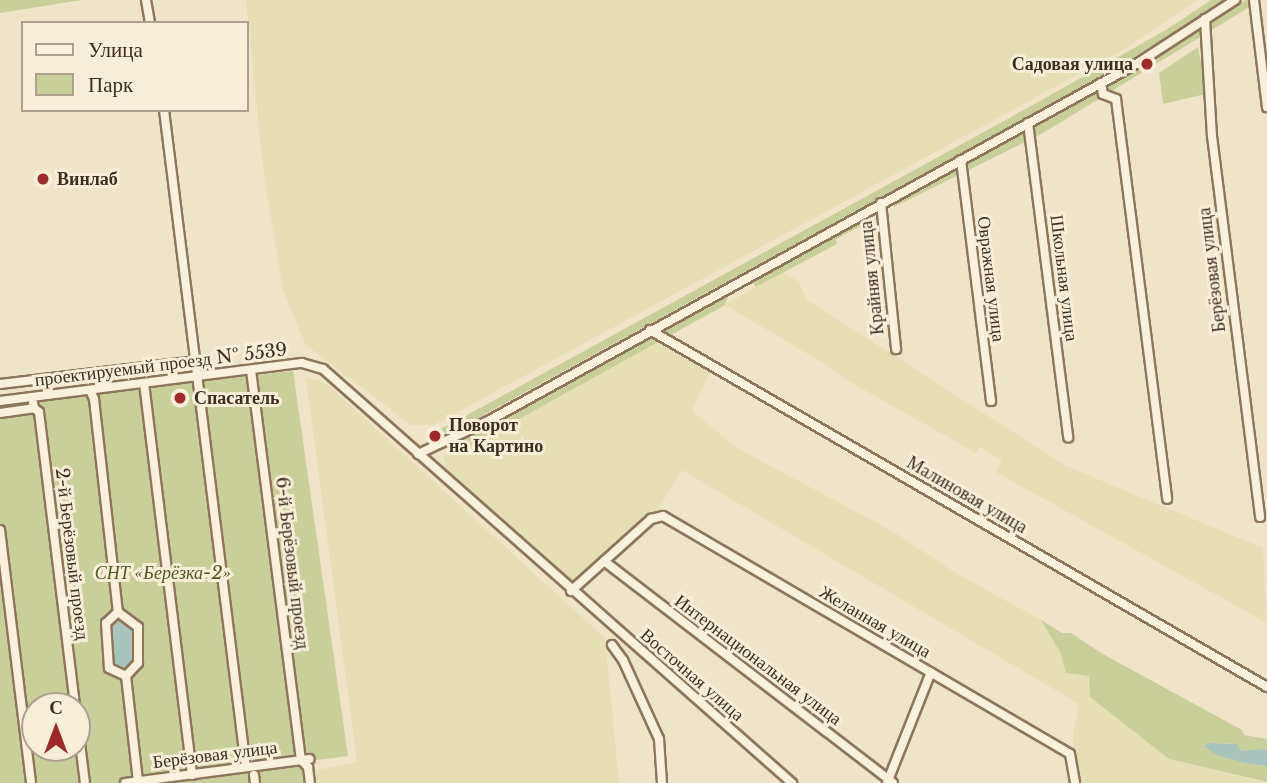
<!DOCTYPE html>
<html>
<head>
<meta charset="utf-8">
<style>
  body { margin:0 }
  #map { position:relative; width:1267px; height:783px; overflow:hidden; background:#f0e4c8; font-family:"Libre Baskerville",serif }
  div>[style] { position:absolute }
  .farmland>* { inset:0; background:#e6deb5 }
  .green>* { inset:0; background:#c9cf9b }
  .water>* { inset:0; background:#a9c4bc }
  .roads { filter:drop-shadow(2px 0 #8d765c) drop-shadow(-2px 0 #8d765c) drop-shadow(0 2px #8d765c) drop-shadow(0 -2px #8d765c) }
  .minor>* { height:8px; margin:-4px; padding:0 4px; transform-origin:4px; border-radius:4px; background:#faf1dc }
  .dots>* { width:19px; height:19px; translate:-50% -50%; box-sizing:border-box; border:4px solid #f7eed8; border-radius:50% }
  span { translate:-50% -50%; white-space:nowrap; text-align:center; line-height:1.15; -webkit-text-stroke:6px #f7eed8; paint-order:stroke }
  .poi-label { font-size:18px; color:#3d2e20; font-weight:700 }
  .right { translate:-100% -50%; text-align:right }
  .left { translate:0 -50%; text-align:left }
  .street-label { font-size:18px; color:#3d2e20 }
  .park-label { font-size:18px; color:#4d5a26; font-style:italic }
  .legend { position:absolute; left:21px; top:21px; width:228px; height:91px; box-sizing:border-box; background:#f7eed8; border:2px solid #ada18e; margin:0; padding:9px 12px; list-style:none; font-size:21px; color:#3d2e20 }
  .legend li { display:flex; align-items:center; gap:14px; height:35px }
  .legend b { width:35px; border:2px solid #ada18e }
  .north { position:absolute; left:21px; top:692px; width:70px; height:70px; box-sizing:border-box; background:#f7eed8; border:2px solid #ada18e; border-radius:50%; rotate:0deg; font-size:19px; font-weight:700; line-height:28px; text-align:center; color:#3d2e20 }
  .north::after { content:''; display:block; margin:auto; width:24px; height:32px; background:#9e2a2b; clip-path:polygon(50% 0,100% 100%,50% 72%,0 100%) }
</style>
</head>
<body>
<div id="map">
  <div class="farmland">
    <i style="clip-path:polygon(246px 0,1197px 0,1128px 47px,434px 425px,411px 425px,306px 345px,283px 290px,263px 168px)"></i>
    <i style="clip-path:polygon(783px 272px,799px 282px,806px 299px,1066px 466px,1263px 548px,1267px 623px,996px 472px,1002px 461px,980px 447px,976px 453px,845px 379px,825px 364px,725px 305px)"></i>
    <i style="clip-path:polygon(657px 343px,710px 372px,692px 411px,737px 448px,892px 531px,959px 575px,1041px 620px,1060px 652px,1066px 673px,1090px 676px,1169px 759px,1267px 783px,1077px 783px,1073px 735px,1079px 704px,682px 470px,657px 511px,572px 581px,446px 468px,444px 456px,463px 439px,469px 447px)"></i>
    <i style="clip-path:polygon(306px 378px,320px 380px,330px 387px,605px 638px,619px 783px,314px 783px,313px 771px,357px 762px)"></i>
  </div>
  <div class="green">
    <i style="clip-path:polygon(0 0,82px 0,0 13px)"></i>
    <i style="clip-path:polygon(1211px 0,1226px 0,1113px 70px,456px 430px,437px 434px,434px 431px,449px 425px,1031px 106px,1166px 30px)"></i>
    <i style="clip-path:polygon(1246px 0,1261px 0,1043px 133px,894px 207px,893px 202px,1133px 72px)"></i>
    <i style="clip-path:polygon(1198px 47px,1206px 94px,1163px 104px,1159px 73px)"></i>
    <i style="clip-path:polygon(877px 218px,836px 239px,837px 244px,756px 287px,751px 281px,864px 219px)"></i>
    <i style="clip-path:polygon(729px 293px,725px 305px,469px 447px,463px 439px)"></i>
    <i style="clip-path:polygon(evenodd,293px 371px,348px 756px,310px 761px,313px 783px,0 783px,0 404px,293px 371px,35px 706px,77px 706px,77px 748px,35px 748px,35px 706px)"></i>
    <i style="clip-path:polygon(1041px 620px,1062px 633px,1071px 633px,1101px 653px,1242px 730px,1244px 735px,1267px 739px,1267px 750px,1241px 751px,1237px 744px,1222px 743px,1217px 743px,1215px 753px,1244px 763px,1267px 766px,1267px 782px,1169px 759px,1090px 697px,1089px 676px,1066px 673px,1060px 652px)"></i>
  </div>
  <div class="water">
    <i style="clip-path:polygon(123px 619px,132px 627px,135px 652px,130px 666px,119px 667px,114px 661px,111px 628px)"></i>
    <i style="clip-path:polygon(1209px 743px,1237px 744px,1241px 751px,1264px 749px,1267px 750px,1267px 766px,1244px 763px,1215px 754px,1204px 746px)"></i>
  </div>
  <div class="roads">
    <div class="minor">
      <i style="left:146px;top:0;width:23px;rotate:80deg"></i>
      <i style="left:1254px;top:0;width:108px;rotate:83.1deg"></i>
      <i style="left:1205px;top:19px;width:117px;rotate:86.6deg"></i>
      <i style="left:1212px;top:136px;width:384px;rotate:82.8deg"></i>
      <i style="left:1101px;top:83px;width:11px;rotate:80deg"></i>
      <i style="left:1103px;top:94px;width:14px;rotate:21deg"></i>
      <i style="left:1116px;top:99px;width:403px;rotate:82.7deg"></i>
      <i style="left:164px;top:110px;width:662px;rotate:82.89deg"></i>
      <i style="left:1028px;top:123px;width:317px;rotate:82.7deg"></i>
      <i style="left:961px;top:160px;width:243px;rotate:82.9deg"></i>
      <i style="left:881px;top:203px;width:147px;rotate:84.1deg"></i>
      <i style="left:650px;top:330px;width:713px;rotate:30.05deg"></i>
      <i style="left:251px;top:370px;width:393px;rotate:82.7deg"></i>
      <i style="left:301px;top:760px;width:10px;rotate:45deg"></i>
      <i style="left:308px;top:767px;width:16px;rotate:83deg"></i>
      <i style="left:144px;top:383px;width:395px;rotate:83deg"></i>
      <i style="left:0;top:384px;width:196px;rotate:-6.7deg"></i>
      <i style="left:90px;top:390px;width:10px;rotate:66deg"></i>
      <i style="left:94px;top:399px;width:214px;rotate:83.6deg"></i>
      <i style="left:118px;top:612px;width:16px;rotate:137deg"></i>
      <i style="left:106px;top:623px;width:45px;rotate:86.2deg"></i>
      <i style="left:109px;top:668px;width:19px;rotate:25deg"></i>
      <i style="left:126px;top:676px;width:106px;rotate:83.5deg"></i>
      <i style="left:0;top:401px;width:304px;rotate:-7.2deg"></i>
      <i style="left:302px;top:363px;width:22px;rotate:16deg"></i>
      <i style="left:323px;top:369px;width:626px;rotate:41.44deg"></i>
      <i style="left:34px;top:408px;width:6px;rotate:39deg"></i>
      <i style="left:39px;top:412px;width:296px;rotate:83deg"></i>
      <i style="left:0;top:413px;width:34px;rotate:-8deg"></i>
      <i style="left:34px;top:408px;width:5px;rotate:-101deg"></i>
      <i style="left:418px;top:454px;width:80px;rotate:-25.3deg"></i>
      <i style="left:490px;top:420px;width:740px;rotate:-28.85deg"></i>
      <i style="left:1138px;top:63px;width:116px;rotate:-33deg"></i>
      <i style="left:0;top:530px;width:255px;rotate:83deg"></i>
      <i style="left:604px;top:561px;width:364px;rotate:37.5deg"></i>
      <i style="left:571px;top:591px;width:108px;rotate:-42deg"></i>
      <i style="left:651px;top:519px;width:12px;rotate:-14deg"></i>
      <i style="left:663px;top:516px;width:471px;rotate:30.3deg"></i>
      <i style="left:1070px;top:754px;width:29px;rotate:80deg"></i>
      <i style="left:118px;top:612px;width:25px;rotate:37deg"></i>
      <i style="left:138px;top:627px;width:36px;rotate:90deg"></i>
      <i style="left:138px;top:663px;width:18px;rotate:133deg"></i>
      <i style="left:612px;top:645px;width:19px;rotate:54deg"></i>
      <i style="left:623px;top:660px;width:87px;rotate:65.5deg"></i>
      <i style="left:659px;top:739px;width:44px;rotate:86.1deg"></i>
      <i style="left:77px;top:719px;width:64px;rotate:82.9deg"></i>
      <i style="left:254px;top:775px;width:8px;rotate:83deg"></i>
      <i style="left:125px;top:783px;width:186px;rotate:-7.4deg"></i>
      <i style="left:887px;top:783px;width:119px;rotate:-68.4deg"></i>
    </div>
  </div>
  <div class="dots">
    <i style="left:1147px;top:64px;background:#9e2a2b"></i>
    <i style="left:43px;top:179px;background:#9e2a2b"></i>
    <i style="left:180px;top:398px;background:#9e2a2b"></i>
    <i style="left:435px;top:436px;background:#9e2a2b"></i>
  </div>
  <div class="poi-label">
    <span class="right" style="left:1133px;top:64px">Садовая улица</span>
    <span class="left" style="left:57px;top:179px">Винлаб</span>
    <span class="left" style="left:194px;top:398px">Спасатель</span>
    <span class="left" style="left:449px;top:436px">Поворот<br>на Картино</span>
  </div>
  <div class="street-label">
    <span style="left:1212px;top:270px;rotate:-97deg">Берёзовая улица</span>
    <span style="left:872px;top:278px;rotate:-96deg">Крайняя улица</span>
    <span style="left:1064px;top:278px;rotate:83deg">Школьная улица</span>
    <span style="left:991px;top:279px;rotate:83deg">Овражная улица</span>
    <span style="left:161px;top:365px;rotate:-7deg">проектируемый проезд № 5539</span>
    <span style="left:967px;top:495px;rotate:30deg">Малиновая улица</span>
    <span style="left:72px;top:554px;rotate:83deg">2-й Берёзовый проезд</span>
    <span style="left:292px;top:563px;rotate:83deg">6-й Берёзовый проезд</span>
    <span style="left:875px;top:622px;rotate:30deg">Желанная улица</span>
    <span style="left:758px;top:660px;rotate:37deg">Интернациональная улица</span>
    <span style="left:692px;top:675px;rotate:41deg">Восточная улица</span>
    <span style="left:215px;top:755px;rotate:-7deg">Берёзовая улица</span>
  </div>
  <div class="park-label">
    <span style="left:163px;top:573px">СНТ «Берёзка-2»</span>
  </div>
  <ul class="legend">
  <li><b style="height:9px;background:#faf1dc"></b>Улица</li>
  <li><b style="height:19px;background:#c9cf9b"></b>Парк</li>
  </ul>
  <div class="north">С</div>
</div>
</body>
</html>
